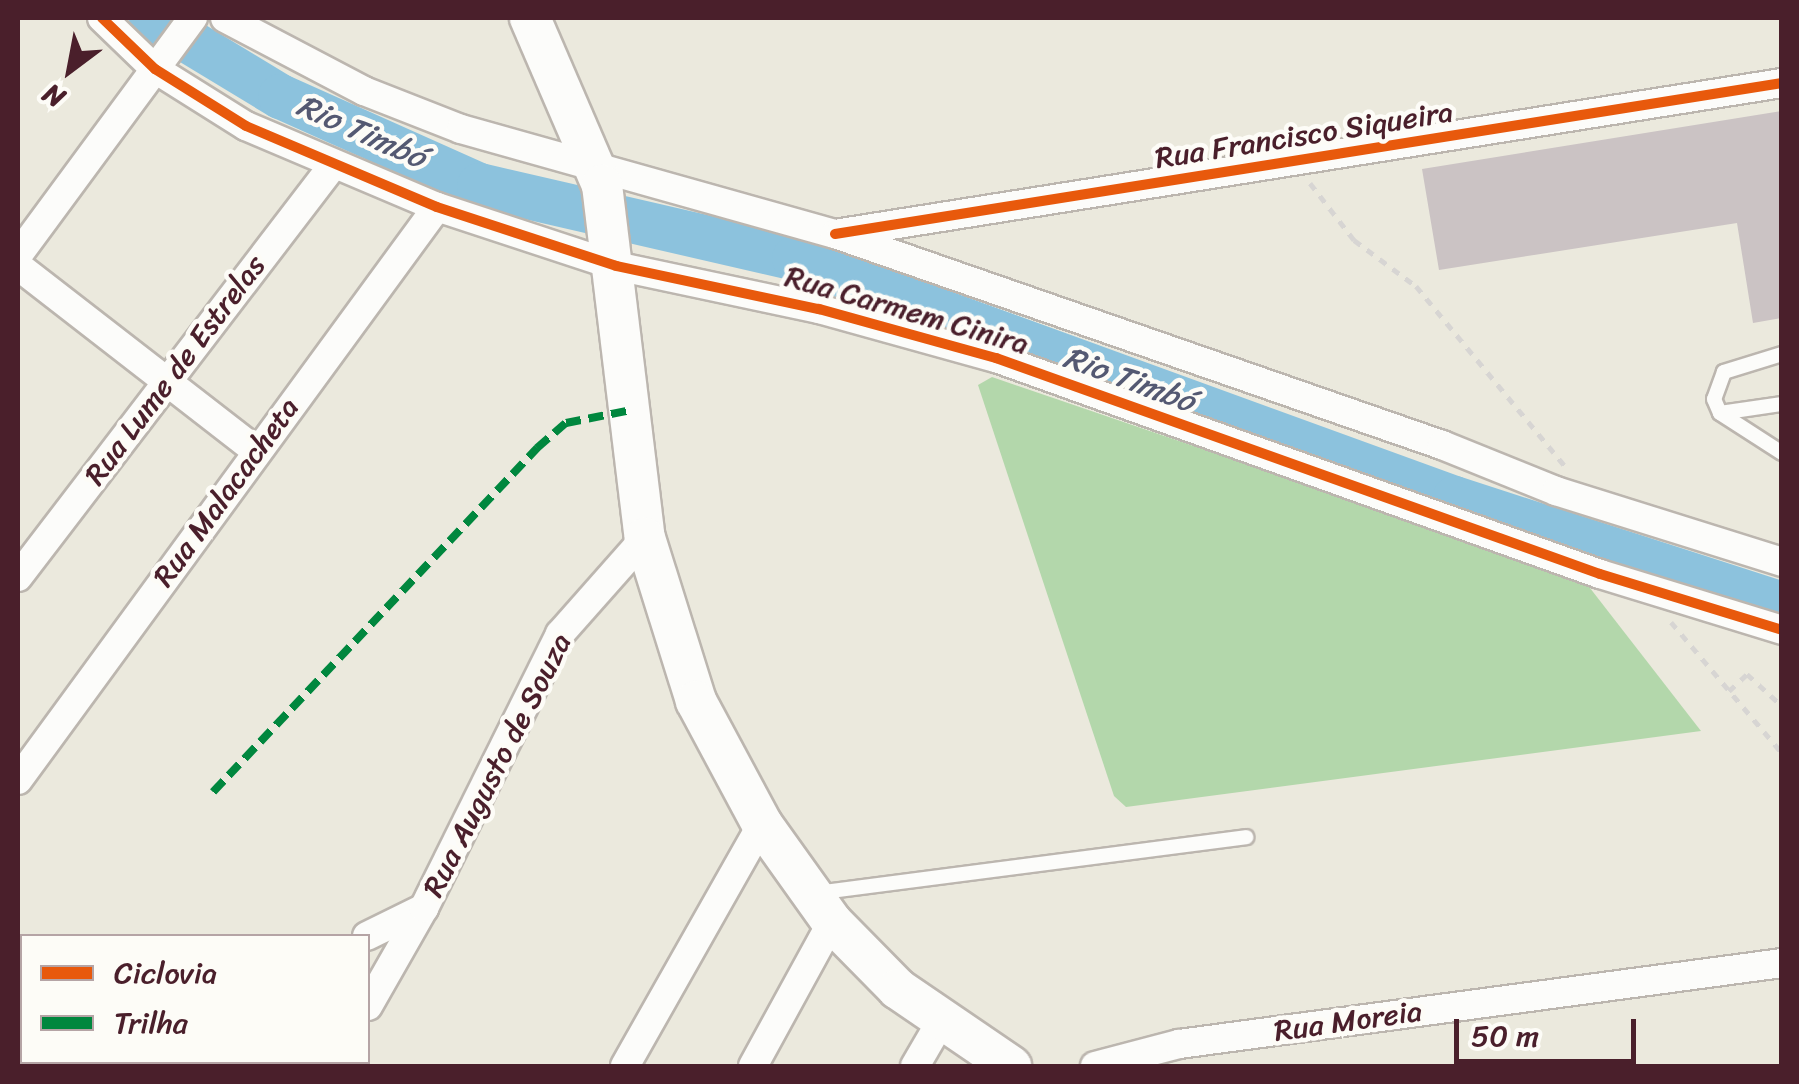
<!DOCTYPE html>
<html>
<head>
<meta charset="utf-8">
<style>
  body { margin:0 }
  #map { position:relative; width:1799px; height:1084px; overflow:hidden; background:#ebe9dd; font-family:Sriracha,sans-serif }
  div>[style] { position:absolute }
  .green>* { inset:0; background:#b3d7ab }
  .river>* { height:45px; margin:-22.5px; padding:0 22.5px; transform-origin:22.5px; border-radius:22.5px; background:#8cc2dd }
  .building>* { inset:0; background:#cbc3c4 }
  .path>* { height:5px; margin-top:-2.5px; transform-origin:0; background:repeating-linear-gradient(90deg,#d7d5d3 0 8px,transparent 0 16px) }
  .roads { filter:drop-shadow(2px 0 #bcb6af) drop-shadow(-2px 0 #bcb6af) drop-shadow(0 2px #bcb6af) drop-shadow(0 -2px #bcb6af) }
  .service>* { height:14px; margin:-7px; padding:0 7px; transform-origin:7px; border-radius:7px; background:#fcfcfa }
  .minor>* { height:28px; margin:-14px; padding:0 14px; transform-origin:14px; border-radius:14px; background:#fcfcfa }
  .secondary>* { height:40px; margin:-20px; padding:0 20px; transform-origin:20px; border-radius:20px; background:#fcfcfa }
  .quiet>* { height:8px; margin-top:-4px; transform-origin:0; background:repeating-linear-gradient(90deg,#00873e 0 15px,transparent 0 23px) }
  .cycleway>* { height:10px; margin:-5px; padding:0 5px; transform-origin:5px; border-radius:5px; background:#e8590c }
  span { translate:-50% -50%; white-space:nowrap; text-align:center; line-height:1.15; -webkit-text-stroke:9px #fdfcf7; paint-order:stroke }
  .street-label { font-size:30px; color:#4a1f2b }
  .water-label { font-size:32px; color:#545972; font-style:italic }
  .frame { position:absolute; inset:0; border:20px solid #4a1f2b; pointer-events:none }
  .legend { position:absolute; left:20px; top:934px; width:350px; height:130px; box-sizing:border-box; background:#fdfcf7; border:2px solid #b5a4a5; margin:0; padding:12px 18px; list-style:none; font-size:30px; color:#4a1f2b }
  .legend li { display:flex; align-items:center; gap:20px; height:50px }
  .legend b { width:50px; border:2px solid #b5a4a5 }
  .north { position:absolute; left:20px; top:20px; width:100px; height:100px; -webkit-text-stroke:8px #fdfcf7; paint-order:stroke; rotate:212deg; font-size:28px; font-weight:700; line-height:40px; text-align:center; color:#4a1f2b }
  .north::after { content:''; display:block; margin:auto; width:35px; height:45px; background:#4a1f2b; clip-path:polygon(50% 0,100% 100%,50% 72%,0 100%) }
  .scale { position:absolute; left:1454px; top:1019px; width:182px; height:45px; box-sizing:border-box; border:5px solid #4a1f2b; border-top:0; padding-left:12px; font-size:30px; line-height:35px; white-space:nowrap; color:#4a1f2b; -webkit-text-stroke:8px #fdfcf7; paint-order:stroke }
</style>
</head>
<body>
<div id="map">
  <div class="green">
    <i style="clip-path:polygon(992px 377px,1583px 579px,1701px 731px,1126px 807px,1114px 796px,978px 385px)"></i>
  </div>
  <div class="river">
    <i style="left:151px;top:18px;width:151px;rotate:31.2deg"></i>
    <i style="left:280px;top:96px;width:218px;rotate:24.1deg"></i>
    <i style="left:479px;top:185px;width:323px;rotate:13deg"></i>
    <i style="left:794px;top:258px;width:702px;rotate:19.98deg"></i>
    <i style="left:1454px;top:498px;width:345px;rotate:17.9deg"></i>
  </div>
  <div class="building">
    <i style="clip-path:polygon(1782px 111px,1782px 318px,1753px 323px,1737px 223px,1439px 270px,1422px 169px)"></i>
  </div>
  <div class="path">
    <i style="left:1310px;top:183px;width:72px;rotate:52.3deg"></i>
    <i style="left:1354px;top:240px;width:77px;rotate:36.6deg"></i>
    <i style="left:1416px;top:286px;width:234px;rotate:50.4deg"></i>
    <i style="left:1671px;top:622px;width:172px;rotate:49.7deg"></i>
    <i style="left:1729px;top:691px;width:25px;rotate:-43deg"></i>
    <i style="left:1747px;top:674px;width:47px;rotate:42.4deg"></i>
  </div>
  <div class="roads">
    <div class="service">
      <i style="left:1782px;top:354px;width:61px;rotate:162.8deg"></i>
      <i style="left:1724px;top:372px;width:29px;rotate:110deg"></i>
      <i style="left:1714px;top:399px;width:15px;rotate:67deg"></i>
      <i style="left:1720px;top:413px;width:74px;rotate:32.8deg"></i>
      <i style="left:1720px;top:413px;width:63px;rotate:-8.3deg"></i>
      <i style="left:816px;top:893px;width:434px;rotate:-7.4deg"></i>
    </div>
    <div class="minor">
      <i style="left:102px;top:18px;width:74px;rotate:43.9deg"></i>
      <i style="left:155px;top:69px;width:107px;rotate:32.1deg"></i>
      <i style="left:246px;top:126px;width:207px;rotate:23deg"></i>
      <i style="left:437px;top:207px;width:188px;rotate:18.2deg"></i>
      <i style="left:616px;top:266px;width:208px;rotate:12deg"></i>
      <i style="left:819px;top:309px;width:184px;rotate:15.5deg"></i>
      <i style="left:996px;top:358px;width:641px;rotate:19.68deg"></i>
      <i style="left:1600px;top:574px;width:190px;rotate:17.1deg"></i>
      <i style="left:225px;top:18px;width:157px;rotate:27.7deg"></i>
      <i style="left:364px;top:91px;width:104px;rotate:21.4deg"></i>
      <i style="left:461px;top:129px;width:388px;rotate:15.7deg"></i>
      <i style="left:835px;top:234px;width:643px;rotate:19.17deg"></i>
      <i style="left:1442px;top:445px;width:123px;rotate:22deg"></i>
      <i style="left:1556px;top:491px;width:237px;rotate:17.4deg"></i>
      <i style="left:841px;top:233px;width:953px;rotate:-9.06deg"></i>
      <i style="left:18px;top:255px;width:295px;rotate:-53.6deg"></i>
      <i style="left:18px;top:266px;width:300px;rotate:37.8deg"></i>
      <i style="left:18px;top:577px;width:520px;rotate:-52.58deg"></i>
      <i style="left:18px;top:780px;width:710px;rotate:-53.82deg"></i>
      <i style="left:367px;top:936px;width:64px;rotate:-26.2deg"></i>
      <i style="left:368px;top:1006px;width:113px;rotate:-60.3deg"></i>
      <i style="left:424px;top:908px;width:306px;rotate:-63.6deg"></i>
      <i style="left:560px;top:634px;width:128px;rotate:-48.5deg"></i>
      <i style="left:119px;top:1066px;width:8px;rotate:-30deg"></i>
      <i style="left:333px;top:1066px;width:5px;rotate:-53deg"></i>
      <i style="left:625px;top:1066px;width:278px;rotate:-60.5deg"></i>
      <i style="left:753px;top:1066px;width:164px;rotate:-61.3deg"></i>
      <i style="left:915px;top:1066px;width:50px;rotate:-59.8deg"></i>
      <i style="left:1095px;top:1066px;width:87px;rotate:-14.7deg"></i>
      <i style="left:1179px;top:1044px;width:608px;rotate:-7.65deg"></i>
    </div>
    <div class="secondary">
      <i style="left:530px;top:18px;width:182px;rotate:66.7deg"></i>
      <i style="left:602px;top:185px;width:356px;rotate:83.1deg"></i>
      <i style="left:645px;top:538px;width:171px;rotate:72.6deg"></i>
      <i style="left:696px;top:701px;width:140px;rotate:61.8deg"></i>
      <i style="left:762px;top:824px;width:120px;rotate:54.5deg"></i>
      <i style="left:832px;top:922px;width:94px;rotate:45.4deg"></i>
      <i style="left:898px;top:989px;width:137px;rotate:34.3deg"></i>
    </div>
  </div>
  <div class="quiet">
    <i style="left:213px;top:792px;width:473px;rotate:-46.7deg"></i>
    <i style="left:537px;top:448px;width:38px;rotate:-41deg"></i>
    <i style="left:566px;top:423px;width:66px;rotate:-11.3deg"></i>
  </div>
  <div class="cycleway">
    <i style="left:102px;top:18px;width:74px;rotate:43.9deg"></i>
    <i style="left:155px;top:69px;width:107px;rotate:32.1deg"></i>
    <i style="left:246px;top:126px;width:207px;rotate:23deg"></i>
    <i style="left:437px;top:207px;width:188px;rotate:18.2deg"></i>
    <i style="left:616px;top:266px;width:208px;rotate:12deg"></i>
    <i style="left:819px;top:309px;width:184px;rotate:15.5deg"></i>
    <i style="left:996px;top:358px;width:641px;rotate:19.68deg"></i>
    <i style="left:1600px;top:574px;width:190px;rotate:17.1deg"></i>
    <i style="left:835px;top:234px;width:959px;rotate:-9.06deg"></i>
  </div>
  <div class="street-label">
    <span style="left:1304px;top:135px;rotate:-9deg">Rua Francisco Siqueira</span>
    <span style="left:907px;top:310px;rotate:16deg">Rua Carmem Cinira</span>
    <span style="left:175px;top:370px;rotate:-53deg">Rua Lume de Estrelas</span>
    <span style="left:226px;top:492px;rotate:-54deg">Rua Malacacheta</span>
    <span style="left:497px;top:765px;rotate:-63deg">Rua Augusto de Souza</span>
    <span style="left:1348px;top:1021px;rotate:-8deg">Rua Moreia</span>
  </div>
  <div class="water-label">
    <span style="left:361px;top:132px;rotate:24deg">Rio Timbó</span>
    <span style="left:1129px;top:380px;rotate:20deg">Rio Timbó</span>
  </div>
  <div class="frame"></div>
  <ul class="legend">
  <li><b style="height:12px;background:#e8590c"></b>Ciclovia</li>
  <li><b style="height:12px;background:#00873e"></b>Trilha</li>
  </ul>
  <div class="north">N</div>
  <div class="scale">50 m</div>
</div>
</body>
</html>
